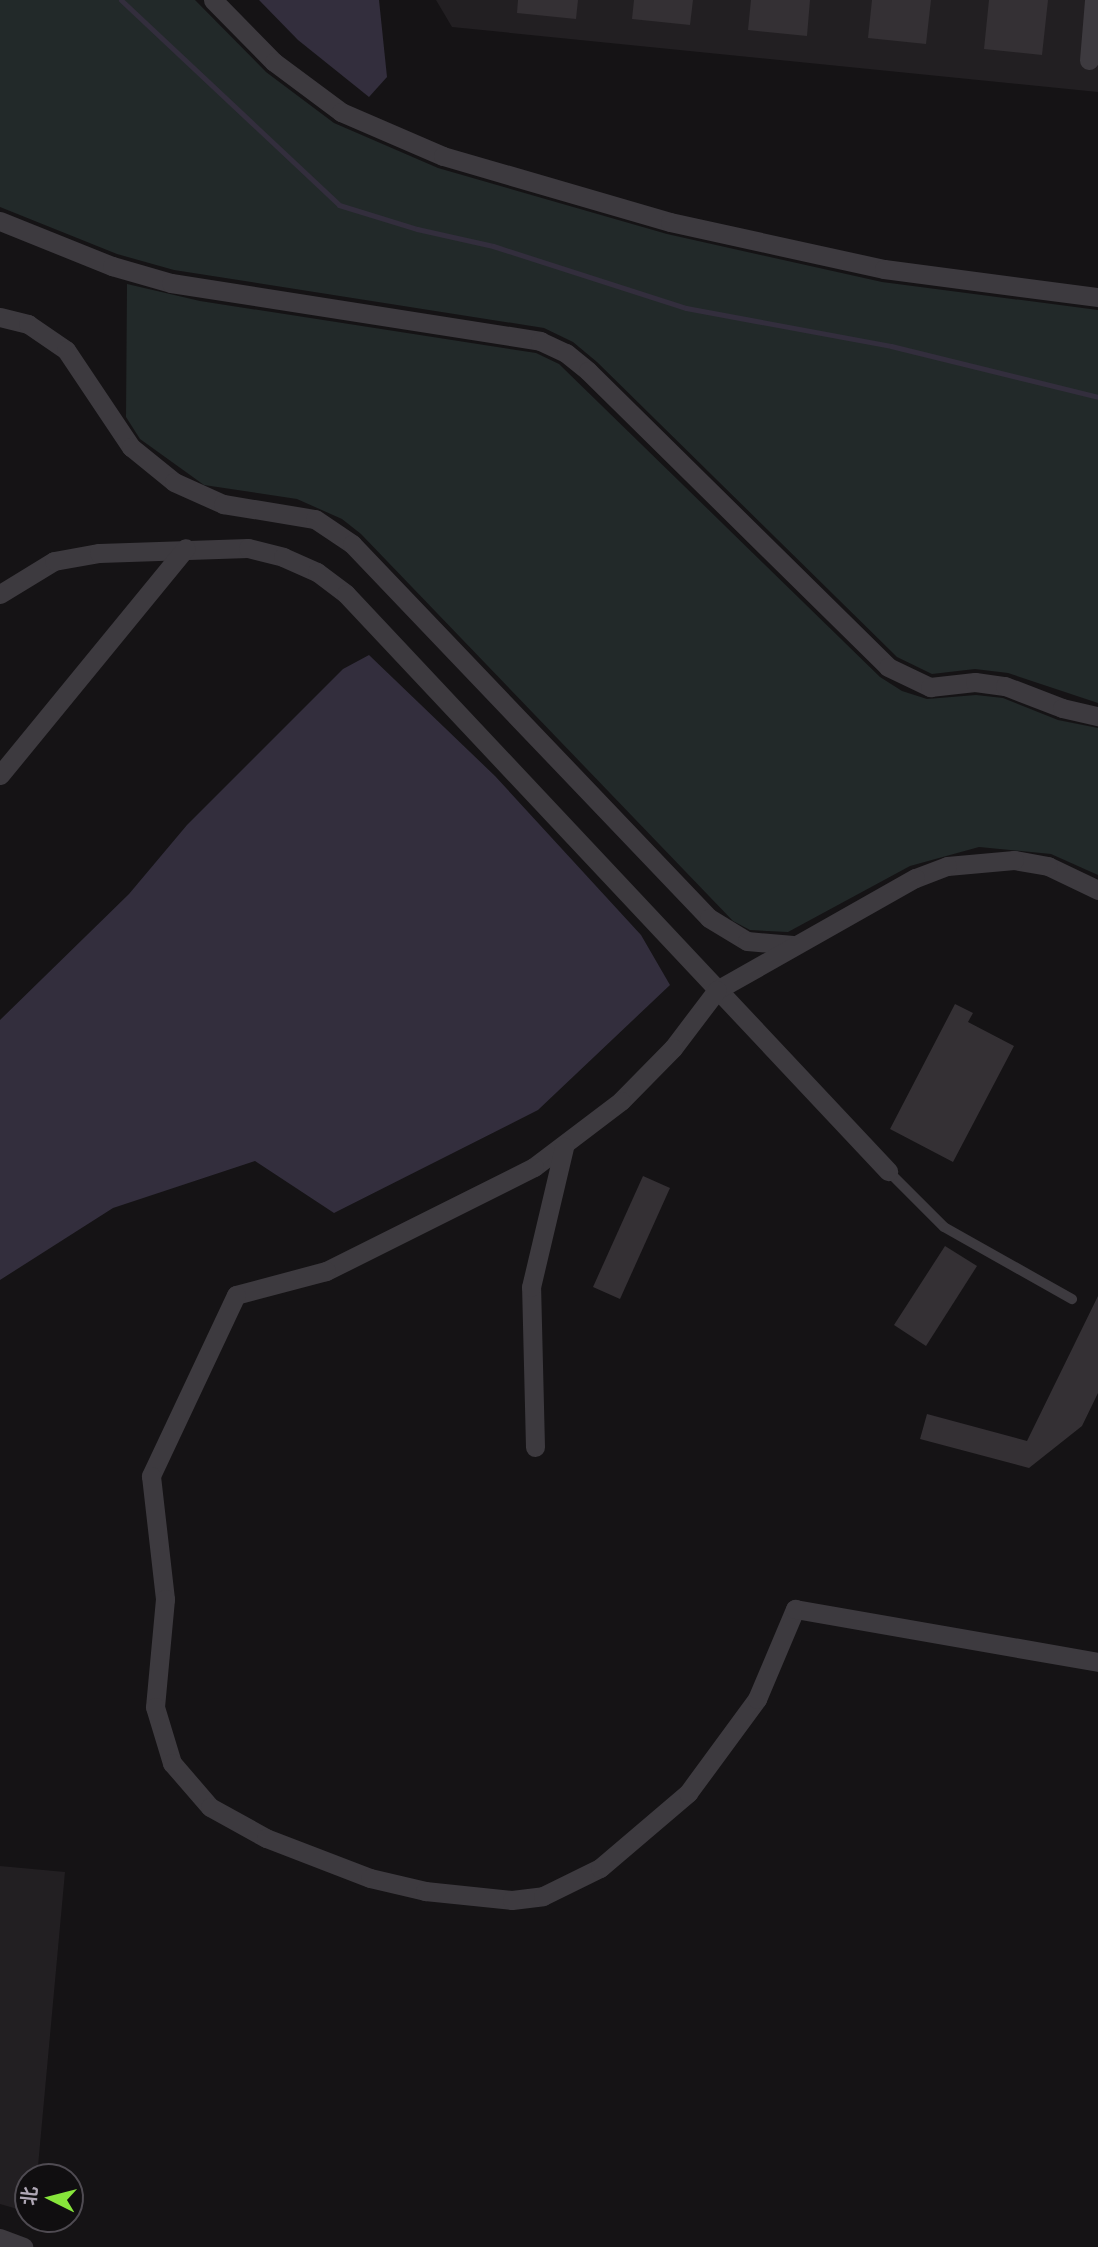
<!DOCTYPE html>
<html>
<head>
<meta charset="utf-8">
<style>
  body { margin:0 }
  #map { position:relative; width:1098px; height:2247px; overflow:hidden; background:#151315; font-family:Roboto,"Noto Sans SC",sans-serif }
  div>[style] { position:absolute }
  .built>* { inset:0; background:#221f22 }
  .green>* { inset:0; background:#222929 }
  .water>* { inset:0; background:#332e3d }
  .stream>* { height:5px; margin:-2.5px; padding:0 2.5px; transform-origin:2.5px; border-radius:2.5px; background:#332e3d }
  .building>* { inset:0; background:#343034 }
  .lane>* { height:10px; margin:-5px; padding:0 5px; transform-origin:5px; border-radius:5px; background:#3d3a3f }
  .street>* { height:19px; margin:-9.5px; padding:0 9.5px; transform-origin:9.5px; border-radius:9.5px; background:#3d3a3f }
  span { translate:-50% -50%; white-space:nowrap; text-align:center; line-height:1.15; -webkit-text-stroke:5px #100e10; paint-order:stroke }
  .north { position:absolute; left:14px; top:2163px; width:70px; height:70px; box-sizing:border-box; background:#100e10; border:2px solid #4f4b52; border-radius:50%; rotate:276deg; font-size:19px; font-weight:700; line-height:28px; text-align:center; color:#aea6b4 }
  .north::after { content:''; display:block; margin:auto; width:24px; height:32px; background:#87e53b; clip-path:polygon(50% 0,100% 100%,50% 72%,0 100%) }
</style>
</head>
<body>
<div id="map">
  <div class="built">
    <i style="clip-path:polygon(436px 0,1098px 0,1098px 92px,452px 27px)"></i>
    <i style="clip-path:polygon(0 1866px,65px 1872px,37px 2177px,28px 2177px,28px 2212px,0 2204px)"></i>
  </div>
  <div class="green">
    <i style="clip-path:polygon(0 0,195px 0,266px 72px,334px 123px,438px 168px,667px 234px,882px 282px,1098px 310px,1098px 703px,1008px 673px,975px 669px,932px 674px,897px 657px,597px 362px,573px 342px,544px 328px,174px 270px,117px 254px,0 207px)"></i>
    <i style="clip-path:polygon(127px 284px,200px 301px,536px 353px,559px 364px,880px 677px,902px 691px,927px 699px,976px 695px,1003px 698px,1058px 720px,1098px 728px,1098px 875px,1051px 854px,979px 847px,910px 866px,788px 932px,750px 930px,733px 921px,361px 534px,342px 519px,297px 499px,204px 485px,140px 439px,126px 417px)"></i>
  </div>
  <div class="water">
    <i style="clip-path:polygon(259px 0,379px 0,387px 77px,369px 97px,298px 40px)"></i>
    <i style="clip-path:polygon(369px 655px,495px 776px,641px 935px,670px 985px,538px 1110px,334px 1213px,255px 1161px,113px 1208px,0 1280px,0 1020px,129px 894px,187px 825px,343px 669px)"></i>
  </div>
  <div class="stream">
    <i style="left:121px;top:0;width:299px;rotate:43.2deg"></i>
    <i style="left:339px;top:205px;width:82px;rotate:17.1deg"></i>
    <i style="left:417px;top:229px;width:78px;rotate:12.6deg"></i>
    <i style="left:493px;top:246px;width:203px;rotate:17.8deg"></i>
    <i style="left:686px;top:308px;width:208px;rotate:10.5deg"></i>
    <i style="left:891px;top:346px;width:213px;rotate:13.8deg"></i>
  </div>
  <div class="building">
    <i style="clip-path:polygon(518px 0,578px 0,576px 19px,517px 13px)"></i>
    <i style="clip-path:polygon(634px 0,693px 0,690px 25px,632px 19px)"></i>
    <i style="clip-path:polygon(751px 0,810px 0,807px 36px,748px 30px)"></i>
    <i style="clip-path:polygon(872px 0,931px 0,926px 44px,868px 38px)"></i>
    <i style="clip-path:polygon(989px 0,1048px 0,1042px 55px,984px 49px)"></i>
    <i style="clip-path:polygon(955px 1004px,973px 1013px,968px 1022px,1014px 1046px,953px 1162px,890px 1129px)"></i>
    <i style="clip-path:polygon(643px 1176px,670px 1188px,620px 1299px,593px 1287px)"></i>
    <i style="clip-path:polygon(945px 1246px,977px 1266px,926px 1346px,894px 1325px)"></i>
    <i style="clip-path:polygon(1098px 1296px,1098px 1393px,1082px 1426px,1029px 1468px,920px 1439px,927px 1414px,1027px 1441px)"></i>
  </div>
  <div class="lane">
    <i style="left:888px;top:1171px;width:79px;rotate:45deg"></i>
    <i style="left:944px;top:1227px;width:147px;rotate:29.4deg"></i>
  </div>
  <div class="street">
    <i style="left:213px;top:0;width:87px;rotate:45.5deg"></i>
    <i style="left:274px;top:62px;width:84px;rotate:36.7deg"></i>
    <i style="left:341px;top:112px;width:111px;rotate:23.3deg"></i>
    <i style="left:443px;top:156px;width:236px;rotate:16.2deg"></i>
    <i style="left:670px;top:222px;width:219px;rotate:12.4deg"></i>
    <i style="left:884px;top:269px;width:216px;rotate:7.5deg"></i>
    <i style="left:1089px;top:60px;width:60px;rotate:-85.2deg"></i>
    <i style="left:0;top:221px;width:121px;rotate:21.9deg"></i>
    <i style="left:112px;top:266px;width:61px;rotate:16.1deg"></i>
    <i style="left:171px;top:283px;width:374px;rotate:8.9deg"></i>
    <i style="left:540px;top:341px;width:29px;rotate:25deg"></i>
    <i style="left:566px;top:353px;width:28px;rotate:39deg"></i>
    <i style="left:588px;top:371px;width:421px;rotate:44.6deg"></i>
    <i style="left:888px;top:667px;width:47px;rotate:25.5deg"></i>
    <i style="left:930px;top:687px;width:45px;rotate:-6.3deg"></i>
    <i style="left:975px;top:682px;width:30px;rotate:8deg"></i>
    <i style="left:1005px;top:686px;width:61px;rotate:21.1deg"></i>
    <i style="left:1062px;top:708px;width:37px;rotate:13deg"></i>
    <i style="left:0;top:317px;width:29px;rotate:14deg"></i>
    <i style="left:28px;top:324px;width:46px;rotate:34.4deg"></i>
    <i style="left:66px;top:350px;width:117px;rotate:56.2deg"></i>
    <i style="left:131px;top:447px;width:55px;rotate:39.1deg"></i>
    <i style="left:174px;top:482px;width:54px;rotate:24.2deg"></i>
    <i style="left:223px;top:504px;width:93px;rotate:9.3deg"></i>
    <i style="left:315px;top:519px;width:45px;rotate:34deg"></i>
    <i style="left:352px;top:544px;width:517px;rotate:46.33deg"></i>
    <i style="left:709px;top:918px;width:44px;rotate:31.2deg"></i>
    <i style="left:747px;top:941px;width:46px;rotate:5deg"></i>
    <i style="left:0;top:594px;width:63px;rotate:-31.4deg"></i>
    <i style="left:54px;top:561px;width:46px;rotate:-10.1deg"></i>
    <i style="left:99px;top:553px;width:149px;rotate:-1.9deg"></i>
    <i style="left:248px;top:548px;width:36px;rotate:14deg"></i>
    <i style="left:283px;top:557px;width:37px;rotate:24deg"></i>
    <i style="left:317px;top:572px;width:36px;rotate:37deg"></i>
    <i style="left:346px;top:594px;width:792px;rotate:46.79deg"></i>
    <i style="left:0;top:775px;width:293px;rotate:-50.7deg"></i>
    <i style="left:1098px;top:890px;width:55px;rotate:-154.4deg"></i>
    <i style="left:1048px;top:866px;width:35px;rotate:-170deg"></i>
    <i style="left:1014px;top:860px;width:67px;rotate:174.9deg"></i>
    <i style="left:947px;top:866px;width:34px;rotate:159deg"></i>
    <i style="left:915px;top:878px;width:227px;rotate:150.5deg"></i>
    <i style="left:717px;top:990px;width:73px;rotate:127.2deg"></i>
    <i style="left:673px;top:1048px;width:74px;rotate:134.5deg"></i>
    <i style="left:621px;top:1101px;width:109px;rotate:142.8deg"></i>
    <i style="left:534px;top:1167px;width:233px;rotate:153.4deg"></i>
    <i style="left:326px;top:1271px;width:93px;rotate:165.1deg"></i>
    <i style="left:236px;top:1295px;width:200px;rotate:115.2deg"></i>
    <i style="left:151px;top:1476px;width:124px;rotate:83.5deg"></i>
    <i style="left:165px;top:1599px;width:108px;rotate:95.3deg"></i>
    <i style="left:155px;top:1707px;width:59px;rotate:73.1deg"></i>
    <i style="left:172px;top:1763px;width:58px;rotate:49.2deg"></i>
    <i style="left:210px;top:1807px;width:64px;rotate:29deg"></i>
    <i style="left:266px;top:1838px;width:111px;rotate:21deg"></i>
    <i style="left:370px;top:1878px;width:57px;rotate:13.3deg"></i>
    <i style="left:425px;top:1891px;width:87px;rotate:5.9deg"></i>
    <i style="left:512px;top:1900px;width:31px;rotate:-7deg"></i>
    <i style="left:543px;top:1896px;width:64px;rotate:-26.2deg"></i>
    <i style="left:600px;top:1868px;width:116px;rotate:-40.4deg"></i>
    <i style="left:688px;top:1793px;width:117px;rotate:-53.7deg"></i>
    <i style="left:757px;top:1699px;width:98px;rotate:-67.1deg"></i>
    <i style="left:795px;top:1609px;width:308px;rotate:9.9deg"></i>
    <i style="left:535px;top:1447px;width:160px;rotate:-91.4deg"></i>
    <i style="left:531px;top:1287px;width:144px;rotate:-76.7deg"></i>
    <i style="left:0;top:2238px;width:25px;rotate:21deg"></i>
  </div>
  <div class="north">北</div>
</div>
</body>
</html>
